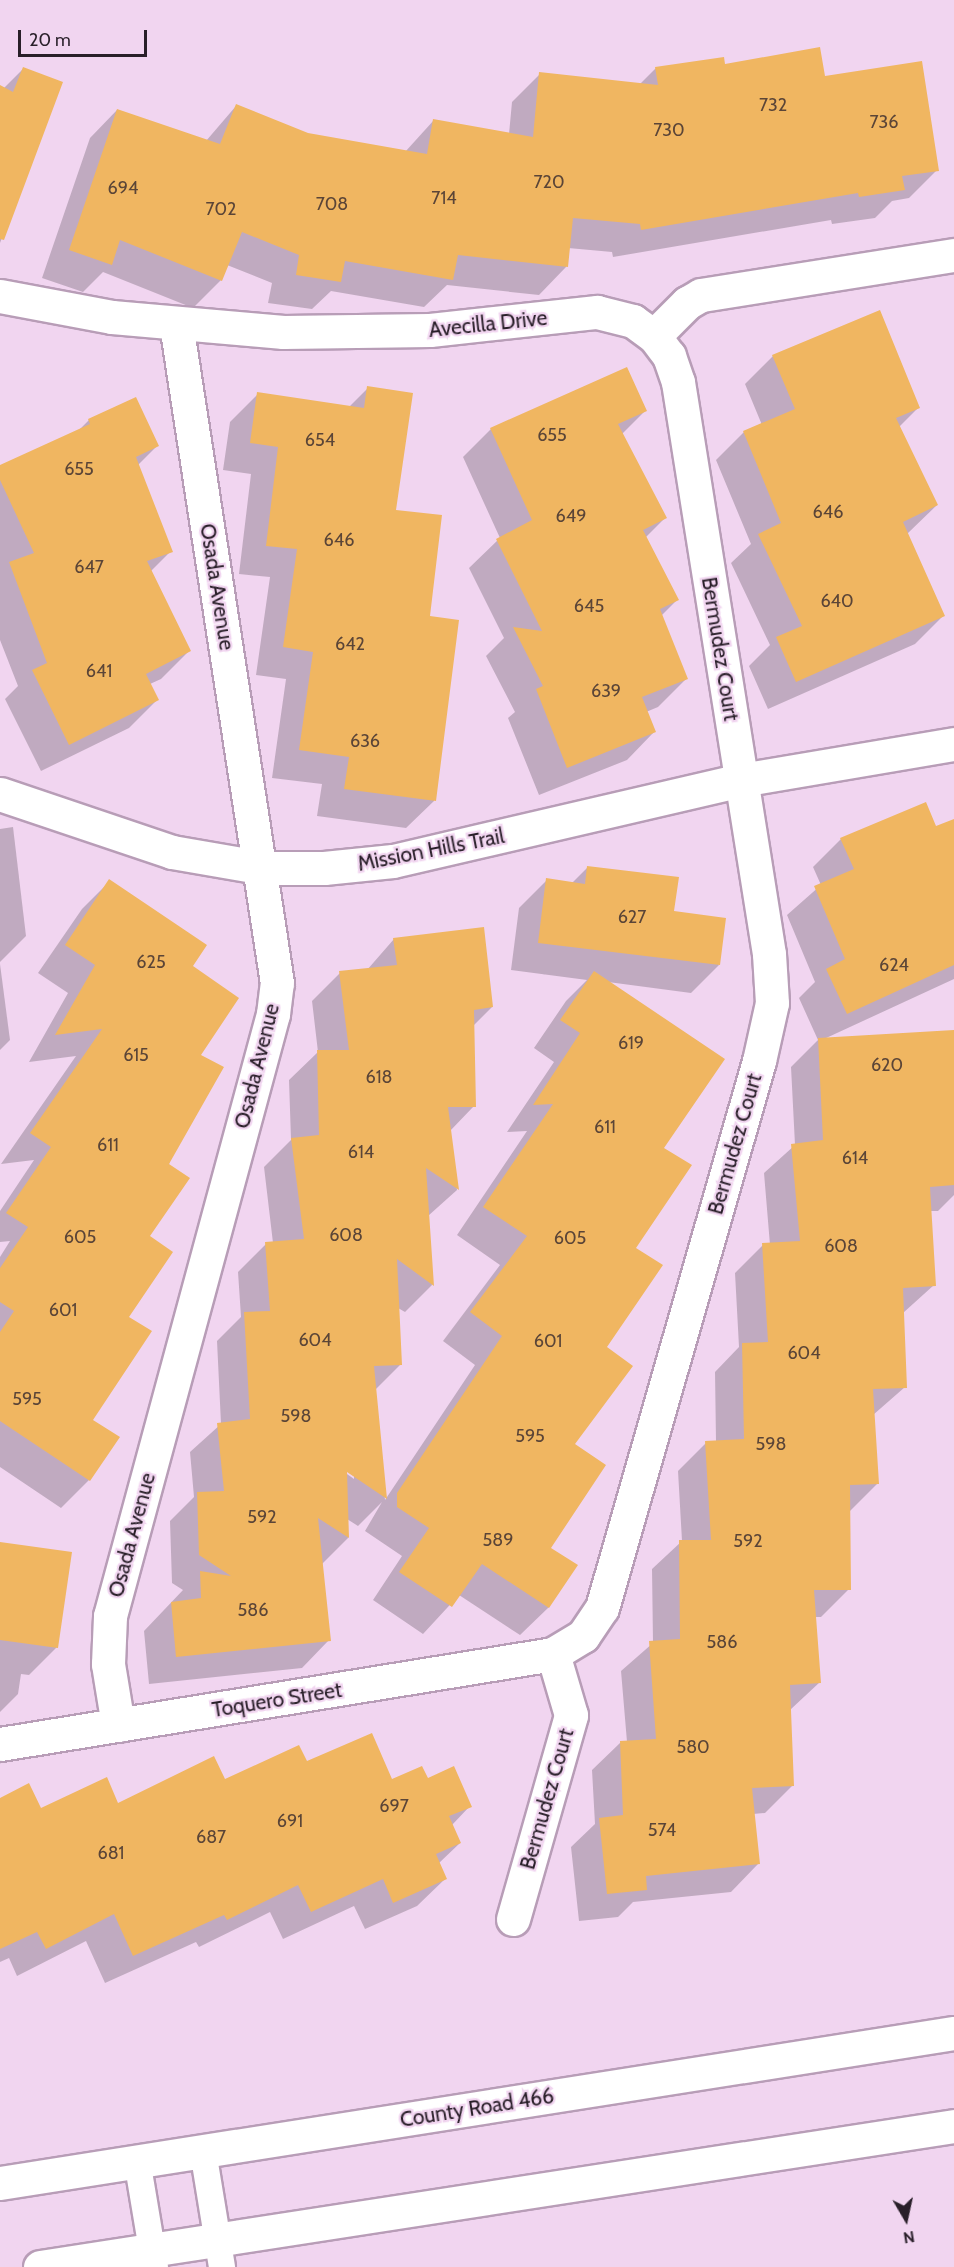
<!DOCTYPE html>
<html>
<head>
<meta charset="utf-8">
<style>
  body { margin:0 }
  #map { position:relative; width:954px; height:2267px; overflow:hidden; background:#f1d5f0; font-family:Cabin,sans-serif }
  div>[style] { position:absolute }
  .shadow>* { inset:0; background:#0003 }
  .building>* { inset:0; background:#f0b661 }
  .roads { filter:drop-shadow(2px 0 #b89db7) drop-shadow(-2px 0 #b89db7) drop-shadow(0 2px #b89db7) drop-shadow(0 -2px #b89db7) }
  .lane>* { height:26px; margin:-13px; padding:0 13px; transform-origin:13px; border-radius:13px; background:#fff }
  .street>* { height:33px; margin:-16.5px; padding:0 16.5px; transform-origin:16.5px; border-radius:16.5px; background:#fff }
  .secondary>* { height:33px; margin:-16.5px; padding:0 16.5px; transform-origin:16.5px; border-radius:16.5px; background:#fff }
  span { translate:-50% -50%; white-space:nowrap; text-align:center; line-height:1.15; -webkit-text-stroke:4.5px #f1d5f0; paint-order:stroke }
  .number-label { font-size:18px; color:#5b4537 }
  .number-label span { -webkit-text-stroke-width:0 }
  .street-label { font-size:21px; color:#291f29 }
  .north { position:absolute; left:876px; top:2189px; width:60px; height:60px; -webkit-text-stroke:4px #f1d5f0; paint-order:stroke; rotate:171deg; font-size:16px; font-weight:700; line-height:24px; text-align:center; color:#291f29 }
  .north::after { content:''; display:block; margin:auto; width:21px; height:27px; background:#291f29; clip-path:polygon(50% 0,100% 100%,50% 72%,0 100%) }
  .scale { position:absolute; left:18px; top:30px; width:129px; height:27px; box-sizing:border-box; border:3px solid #291f29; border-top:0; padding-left:8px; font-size:18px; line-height:21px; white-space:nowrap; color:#291f29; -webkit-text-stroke:4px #f1d5f0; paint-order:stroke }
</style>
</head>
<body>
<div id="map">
  <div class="shadow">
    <i style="clip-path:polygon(723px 66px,824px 78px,937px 170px,909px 198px,892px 201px,875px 218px,832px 224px,831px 220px,613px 257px,612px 252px,568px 248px,566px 267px,539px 295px,447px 285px,424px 307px,331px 291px,312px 309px,268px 303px,272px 283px,227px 265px,221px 280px,193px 308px,103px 272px,83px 292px,42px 278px,90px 138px,117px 110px,206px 141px,236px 106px,307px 135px,405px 152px,434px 120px,509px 134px,512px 102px,540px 74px,640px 84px,656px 68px)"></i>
    <i style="clip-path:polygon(23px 69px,61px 82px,0 243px,0 87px,3px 89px)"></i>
    <i style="clip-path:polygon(773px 356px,919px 407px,899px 427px,937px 505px,907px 534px,943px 616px,915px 644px,768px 709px,749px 666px,770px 645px,731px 563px,751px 544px,716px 460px,744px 432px,762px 425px,745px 384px)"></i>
    <i style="clip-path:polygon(368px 388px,395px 511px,429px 617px,434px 801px,406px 828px,317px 816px,322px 784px,272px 778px,286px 679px,256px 675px,270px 577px,239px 574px,251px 474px,223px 470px,230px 422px,258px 394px,349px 407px)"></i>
    <i style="clip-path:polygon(645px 411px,622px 434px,665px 518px,645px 538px,677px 600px,661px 616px,686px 679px,658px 707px,646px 712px,654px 732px,627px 760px,539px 795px,508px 718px,515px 712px,486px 656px,504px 638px,469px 568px,500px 538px,463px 457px,491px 429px)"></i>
    <i style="clip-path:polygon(89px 420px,157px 446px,138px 465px,171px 551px,150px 572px,189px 651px,161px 679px,150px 684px,157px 700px,129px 728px,41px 771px,5px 699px,18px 686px,0 640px,0 467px,78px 431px)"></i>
    <i style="clip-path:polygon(954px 820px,954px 979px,824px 1039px,954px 1032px,954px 1195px,938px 1211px,930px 1211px,934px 1285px,903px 1313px,905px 1387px,873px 1415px,878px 1483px,850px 1511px,849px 1589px,821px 1617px,815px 1617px,820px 1682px,790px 1710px,793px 1785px,765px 1813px,753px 1814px,758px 1864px,731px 1892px,633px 1902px,618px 1917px,579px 1921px,571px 1847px,595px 1824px,592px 1770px,620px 1743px,627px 1742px,621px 1671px,653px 1643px,652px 1569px,682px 1541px,678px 1471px,706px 1443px,716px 1442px,715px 1372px,739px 1347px,735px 1273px,763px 1245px,770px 1245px,764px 1173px,795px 1145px,791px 1067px,818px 1040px,799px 998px,815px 982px,787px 915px,821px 885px,813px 867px,841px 839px,935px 828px)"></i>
    <i style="clip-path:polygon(13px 827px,26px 936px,0 962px,0 829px)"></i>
    <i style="clip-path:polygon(evenodd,588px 867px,673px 912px,719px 965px,691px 993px,608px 982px,662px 1148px,573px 1445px,549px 1548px,576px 1566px,548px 1608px,520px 1635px,459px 1595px,423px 1634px,373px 1600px,402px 1556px,365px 1531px,382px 1502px,358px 1526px,347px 1519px,348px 1538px,322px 1564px,329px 1640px,302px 1668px,149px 1684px,144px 1631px,183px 1590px,172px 1583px,170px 1521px,194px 1497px,190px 1452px,221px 1424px,217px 1341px,241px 1317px,238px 1272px,266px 1244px,273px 1243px,264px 1167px,291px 1140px,289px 1080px,318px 1052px,312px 1001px,340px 973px,367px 970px,394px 939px,492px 1007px,473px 1026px,474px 1106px,450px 1131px,457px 1190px,428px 1216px,432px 1285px,405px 1312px,398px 1308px,400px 1365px,375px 1390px,385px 1500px,475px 1365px,443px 1341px,500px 1265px,457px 1235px,527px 1131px,507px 1132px,554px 1062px,534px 1048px,566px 1001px,587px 980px,511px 970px,519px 908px,547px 880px,572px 883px,588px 867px,342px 1467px,354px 1475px,354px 1479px,340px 1469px,342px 1467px)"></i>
    <i style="clip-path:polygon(110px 881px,191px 966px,199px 1055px,127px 1317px,91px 1420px,89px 1480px,61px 1508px,0 1467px,0 1257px,10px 1241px,0 1242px,0 1211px,34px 1160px,1px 1164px,76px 1056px,29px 1062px,68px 993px,38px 973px,82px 909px)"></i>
    <i style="clip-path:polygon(0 964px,10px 1040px,0 1050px)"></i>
    <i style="clip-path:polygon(0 1543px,57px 1647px,29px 1675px,21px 1674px,18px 1694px,0 1712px)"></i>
    <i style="clip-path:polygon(307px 1763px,391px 1781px,427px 1780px,470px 1806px,452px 1825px,460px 1843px,438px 1864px,445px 1879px,417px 1906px,365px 1929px,354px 1906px,283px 1939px,270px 1912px,199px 1947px,196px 1942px,105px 1983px,86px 1941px,17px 1976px,9px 1958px,0 1962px,0 1799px,41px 1810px,117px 1805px)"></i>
  </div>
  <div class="building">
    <i style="clip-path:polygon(820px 47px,825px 76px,922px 61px,939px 171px,902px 176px,905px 190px,859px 197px,858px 193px,641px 230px,640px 224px,573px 218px,568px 267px,458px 255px,453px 280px,345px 261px,341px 282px,296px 275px,299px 255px,242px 232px,222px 281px,120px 240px,112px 265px,69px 250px,117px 109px,220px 144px,236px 104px,308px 133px,427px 154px,433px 119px,533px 137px,539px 72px,658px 85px,655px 67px,724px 57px,725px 64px)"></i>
    <i style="clip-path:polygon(23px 67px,63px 82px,4px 240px,0 239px,0 85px,13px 92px)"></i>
    <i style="clip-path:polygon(880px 310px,920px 408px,896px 418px,938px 505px,903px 522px,945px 616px,796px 682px,776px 637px,802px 626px,758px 534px,781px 523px,743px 431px,795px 409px,772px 355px)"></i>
    <i style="clip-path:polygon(627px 367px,647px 411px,618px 424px,667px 518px,643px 530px,679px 600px,660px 609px,688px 679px,642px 697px,656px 732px,567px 768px,536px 689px,543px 686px,513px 627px,542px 631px,496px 539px,532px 520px,490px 428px)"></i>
    <i style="clip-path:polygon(367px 386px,413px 393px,396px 510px,442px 515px,430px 616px,459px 620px,436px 801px,344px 789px,349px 757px,299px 750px,313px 652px,283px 647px,297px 549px,266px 546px,278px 447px,250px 443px,257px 392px,364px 408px)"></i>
    <i style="clip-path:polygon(136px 397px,159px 446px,136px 457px,173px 552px,147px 561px,191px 651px,146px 674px,159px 700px,69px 745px,32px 670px,47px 663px,9px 562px,34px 553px,0 480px,0 465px,90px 424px,88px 419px)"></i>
    <i style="clip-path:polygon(926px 802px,936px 826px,954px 819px,954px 965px,847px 1014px,826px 969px,845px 959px,814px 886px,854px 869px,840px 838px)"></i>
    <i style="clip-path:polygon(587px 866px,679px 877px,674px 911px,726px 918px,720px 965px,538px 943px,546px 878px,585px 884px)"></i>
    <i style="clip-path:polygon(109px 879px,207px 945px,193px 966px,239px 998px,201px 1055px,224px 1067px,169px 1164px,190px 1178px,150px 1236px,173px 1252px,129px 1317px,152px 1331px,93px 1420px,120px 1437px,90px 1481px,0 1421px,0 1332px,14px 1311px,0 1302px,0 1268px,28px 1227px,6px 1213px,51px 1147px,30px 1133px,102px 1029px,55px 1035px,95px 965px,65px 945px)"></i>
    <i style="clip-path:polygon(484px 927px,493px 1007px,474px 1010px,476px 1107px,448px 1107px,459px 1190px,426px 1168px,434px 1286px,397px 1259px,402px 1365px,374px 1366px,387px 1499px,347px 1472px,349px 1538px,318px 1518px,331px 1641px,176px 1657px,171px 1602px,201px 1598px,200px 1571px,231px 1576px,199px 1555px,197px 1492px,224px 1491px,217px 1423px,250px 1419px,244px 1312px,270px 1311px,265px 1242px,304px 1239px,291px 1138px,319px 1135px,317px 1050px,349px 1050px,339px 971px,397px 965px,393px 938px)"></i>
    <i style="clip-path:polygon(594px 971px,725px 1059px,664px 1148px,692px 1165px,636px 1248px,663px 1265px,607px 1347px,633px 1366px,575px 1444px,606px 1465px,551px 1548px,578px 1565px,549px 1608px,482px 1564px,452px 1607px,399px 1572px,429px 1528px,397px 1507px,397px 1493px,502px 1336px,470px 1312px,527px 1236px,483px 1207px,553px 1104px,533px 1105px,580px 1033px,560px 1020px)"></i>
    <i style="clip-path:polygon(954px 1030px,954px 1185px,930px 1187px,936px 1286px,903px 1288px,907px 1388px,873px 1389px,879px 1484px,850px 1485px,851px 1590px,814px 1590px,821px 1683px,790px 1685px,794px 1786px,752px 1788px,760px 1864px,646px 1876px,647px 1890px,607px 1894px,599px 1818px,623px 1815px,620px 1741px,656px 1739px,649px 1641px,680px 1639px,679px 1540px,711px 1540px,705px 1441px,744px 1439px,742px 1343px,768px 1342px,762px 1243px,800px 1241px,791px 1144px,823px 1140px,818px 1038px)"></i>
    <i style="clip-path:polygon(0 1542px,72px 1552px,58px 1648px,0 1640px)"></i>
    <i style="clip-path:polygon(372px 1733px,392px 1779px,422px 1766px,428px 1778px,454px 1766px,472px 1807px,449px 1816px,461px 1843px,436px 1854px,447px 1879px,393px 1903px,383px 1879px,311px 1912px,298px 1885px,227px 1920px,224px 1915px,133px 1956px,114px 1914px,46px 1949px,37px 1932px,0 1949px,0 1798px,29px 1783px,41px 1808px,107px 1777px,118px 1803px,214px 1756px,225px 1779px,299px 1745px,307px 1761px)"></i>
  </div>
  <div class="roads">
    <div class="lane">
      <i style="left:203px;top:2151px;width:118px;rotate:80.7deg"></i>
      <i style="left:137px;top:2160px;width:109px;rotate:80.5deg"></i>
    </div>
    <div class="street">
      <i style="left:0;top:296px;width:114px;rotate:10.6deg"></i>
      <i style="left:112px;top:317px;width:172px;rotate:5deg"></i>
      <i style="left:283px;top:332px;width:147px;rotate:-0.8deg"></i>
      <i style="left:430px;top:330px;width:168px;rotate:-6.2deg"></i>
      <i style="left:597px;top:312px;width:37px;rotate:14deg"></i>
      <i style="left:633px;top:321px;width:26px;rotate:36deg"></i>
      <i style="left:654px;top:336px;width:47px;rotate:-45deg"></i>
      <i style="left:687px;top:303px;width:16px;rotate:-30deg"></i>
      <i style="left:701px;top:295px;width:256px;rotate:-9deg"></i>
      <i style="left:0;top:794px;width:182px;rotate:18.6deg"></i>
      <i style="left:172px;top:852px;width:94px;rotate:9.8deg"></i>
      <i style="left:265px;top:868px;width:59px"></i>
      <i style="left:324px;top:868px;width:69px;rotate:-5.8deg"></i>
      <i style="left:393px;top:861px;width:357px;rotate:-13.1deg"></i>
      <i style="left:741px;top:780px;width:216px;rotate:-9.6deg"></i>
      <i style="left:118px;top:1725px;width:62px;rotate:-99.3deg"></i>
      <i style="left:108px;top:1664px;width:48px;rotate:-87.6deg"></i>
      <i style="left:110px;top:1616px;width:624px;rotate:-74.85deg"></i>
      <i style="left:273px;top:1014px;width:31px;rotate:-83deg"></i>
      <i style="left:277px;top:983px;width:667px;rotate:-98.71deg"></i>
      <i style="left:0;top:1744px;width:560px;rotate:-9.24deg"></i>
      <i style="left:513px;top:1919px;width:212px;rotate:-74.1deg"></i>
      <i style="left:571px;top:1715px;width:64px;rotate:-106.4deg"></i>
      <i style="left:553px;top:1654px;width:35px;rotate:-31deg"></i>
      <i style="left:583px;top:1636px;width:34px;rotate:-56deg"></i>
      <i style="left:602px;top:1608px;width:569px;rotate:-73.99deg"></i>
      <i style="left:759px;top:1061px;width:59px;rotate:-77.4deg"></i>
      <i style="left:772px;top:1003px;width:49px;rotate:-93.5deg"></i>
      <i style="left:769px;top:954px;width:579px;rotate:-99.04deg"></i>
      <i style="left:678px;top:382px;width:28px;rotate:-109deg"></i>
      <i style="left:669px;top:356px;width:25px;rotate:-127deg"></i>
    </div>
    <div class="secondary">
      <i style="left:0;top:2183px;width:966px;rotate:-8.94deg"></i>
      <i style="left:40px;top:2267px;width:925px;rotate:-8.77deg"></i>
    </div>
  </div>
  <div class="number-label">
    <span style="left:773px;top:105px">732</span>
    <span style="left:884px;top:122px">736</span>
    <span style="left:669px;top:130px">730</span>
    <span style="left:549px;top:182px">720</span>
    <span style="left:123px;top:188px">694</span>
    <span style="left:444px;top:198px">714</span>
    <span style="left:332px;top:204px">708</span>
    <span style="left:221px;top:209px">702</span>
    <span style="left:552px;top:435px">655</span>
    <span style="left:320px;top:440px">654</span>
    <span style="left:79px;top:469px">655</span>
    <span style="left:828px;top:512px">646</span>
    <span style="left:571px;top:516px">649</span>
    <span style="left:339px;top:540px">646</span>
    <span style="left:89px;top:567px">647</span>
    <span style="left:837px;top:601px">640</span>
    <span style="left:589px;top:606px">645</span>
    <span style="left:350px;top:644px">642</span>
    <span style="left:99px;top:671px">641</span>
    <span style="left:606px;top:691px">639</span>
    <span style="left:365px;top:741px">636</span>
    <span style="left:632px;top:917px">627</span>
    <span style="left:151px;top:962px">625</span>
    <span style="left:894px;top:965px">624</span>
    <span style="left:631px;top:1043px">619</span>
    <span style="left:136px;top:1055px">615</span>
    <span style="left:887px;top:1065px">620</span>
    <span style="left:379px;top:1077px">618</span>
    <span style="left:605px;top:1127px">611</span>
    <span style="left:108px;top:1145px">611</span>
    <span style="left:361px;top:1152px">614</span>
    <span style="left:855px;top:1158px">614</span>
    <span style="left:346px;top:1235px">608</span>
    <span style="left:80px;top:1237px">605</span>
    <span style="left:570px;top:1238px">605</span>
    <span style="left:841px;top:1246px">608</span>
    <span style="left:63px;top:1310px">601</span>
    <span style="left:315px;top:1340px">604</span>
    <span style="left:548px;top:1341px">601</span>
    <span style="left:804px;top:1353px">604</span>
    <span style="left:27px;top:1399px">595</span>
    <span style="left:296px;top:1416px">598</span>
    <span style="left:530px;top:1436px">595</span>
    <span style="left:771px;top:1444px">598</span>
    <span style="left:262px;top:1517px">592</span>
    <span style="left:498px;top:1540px">589</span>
    <span style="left:748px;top:1541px">592</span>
    <span style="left:253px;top:1610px">586</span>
    <span style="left:722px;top:1642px">586</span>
    <span style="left:693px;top:1747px">580</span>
    <span style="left:394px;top:1806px">697</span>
    <span style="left:290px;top:1821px">691</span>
    <span style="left:662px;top:1830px">574</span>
    <span style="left:211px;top:1837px">687</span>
    <span style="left:111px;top:1853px">681</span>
  </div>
  <div class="street-label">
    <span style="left:488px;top:324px;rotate:-6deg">Avecilla Drive</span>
    <span style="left:217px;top:587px;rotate:81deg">Osada Avenue</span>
    <span style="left:720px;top:649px;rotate:81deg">Bermudez Court</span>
    <span style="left:431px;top:850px;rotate:-11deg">Mission Hills Trail</span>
    <span style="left:257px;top:1066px;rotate:-76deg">Osada Avenue</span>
    <span style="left:735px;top:1144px;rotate:-74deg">Bermudez Court</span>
    <span style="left:132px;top:1535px;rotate:-75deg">Osada Avenue</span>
    <span style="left:277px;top:1700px;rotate:-9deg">Toquero Street</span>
    <span style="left:547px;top:1799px;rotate:-74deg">Bermudez Court</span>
    <span style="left:477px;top:2108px;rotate:-9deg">County Road 466</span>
  </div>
  <div class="north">N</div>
  <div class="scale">20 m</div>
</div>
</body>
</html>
